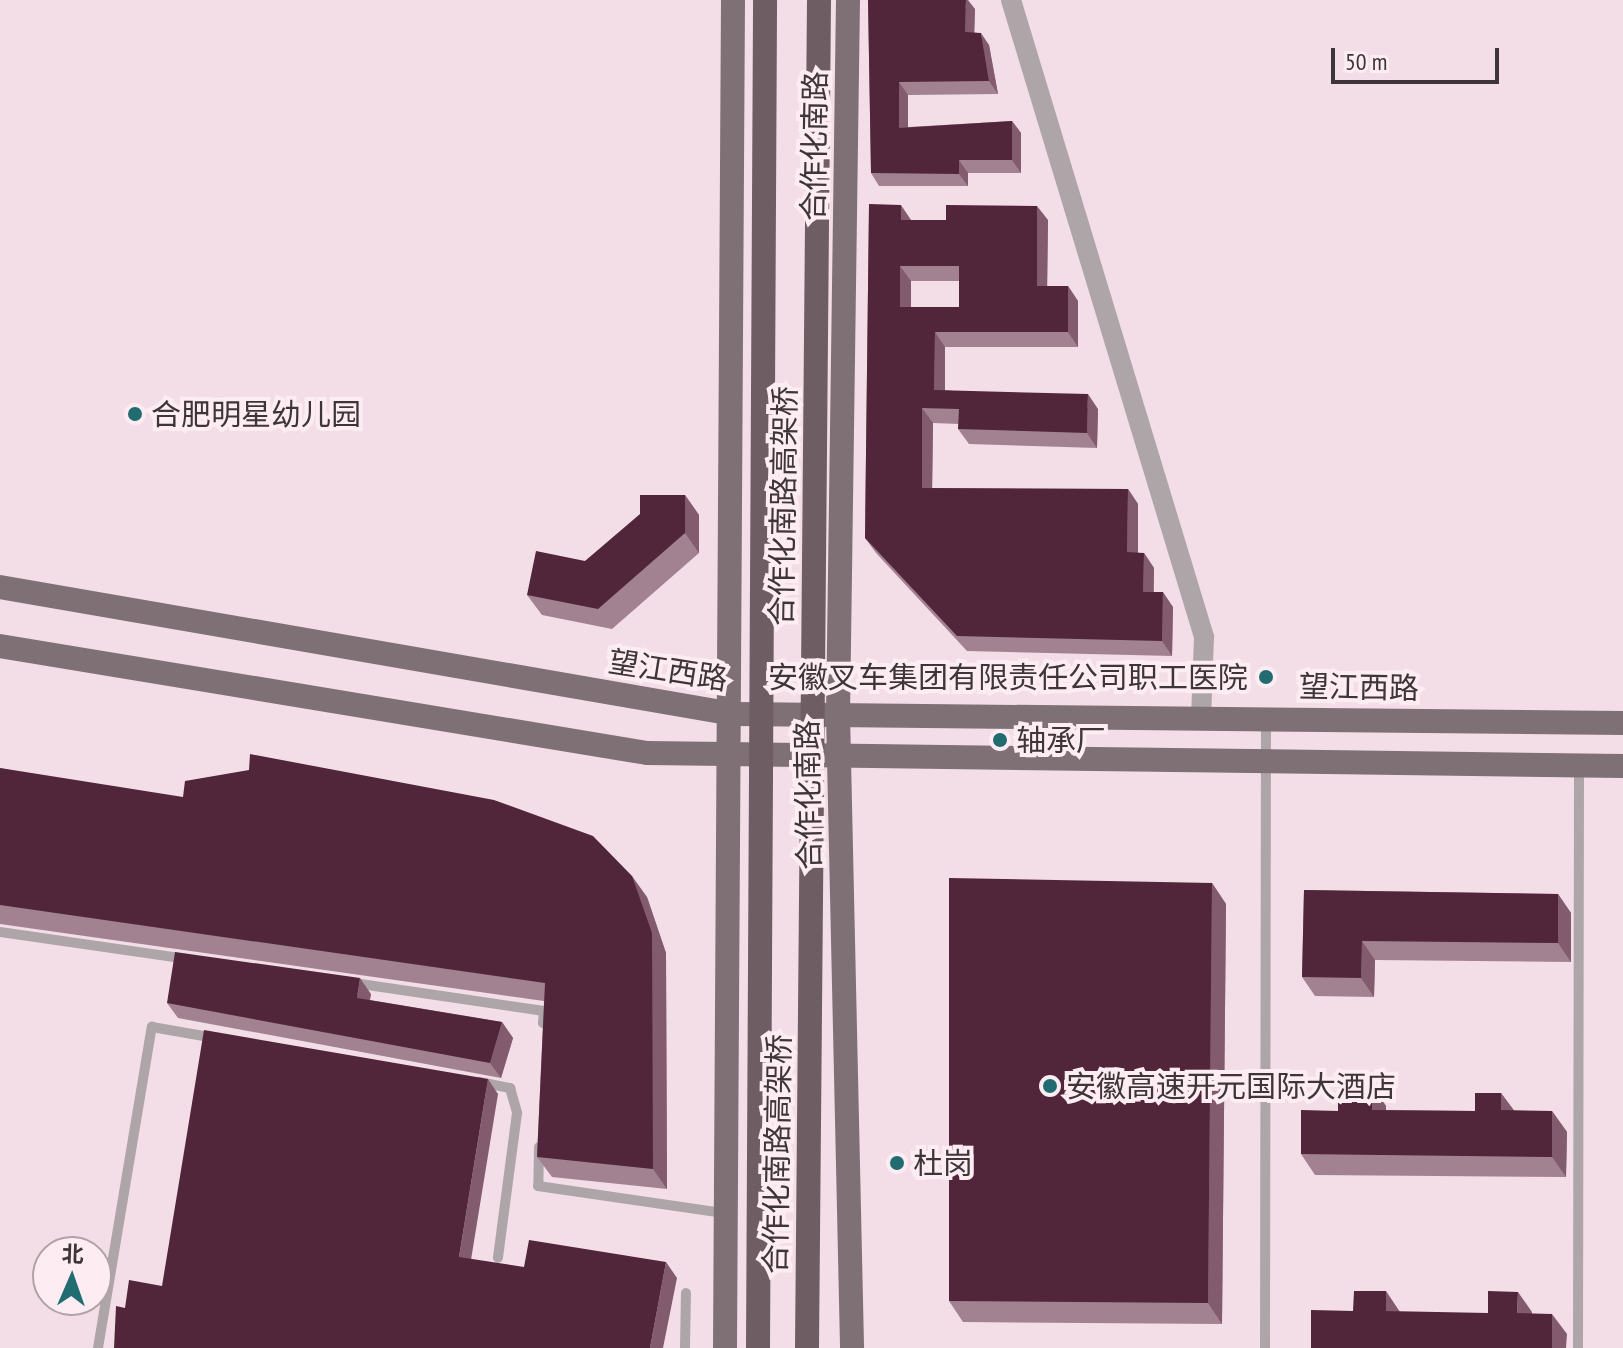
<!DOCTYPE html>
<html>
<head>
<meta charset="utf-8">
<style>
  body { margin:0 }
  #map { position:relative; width:1623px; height:1348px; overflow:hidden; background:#f3dee7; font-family:"PT Sans Narrow","Noto Sans SC",sans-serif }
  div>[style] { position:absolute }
  .lane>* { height:10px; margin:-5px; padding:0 5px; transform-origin:5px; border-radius:5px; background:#aea5a9 }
  .street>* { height:20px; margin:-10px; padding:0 10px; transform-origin:10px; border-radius:10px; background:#aea5a9 }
  .primary>* { height:24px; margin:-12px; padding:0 12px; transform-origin:12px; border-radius:12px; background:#7f7076 }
  .highway-bridge>* { height:24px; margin:-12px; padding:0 12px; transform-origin:12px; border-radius:12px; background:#6f5d64 }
  .wall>* { inset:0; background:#a28290 }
  .shaded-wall>* { inset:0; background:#825c6e }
  .building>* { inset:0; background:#51253a }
  .dots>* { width:22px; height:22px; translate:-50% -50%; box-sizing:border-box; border:4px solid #fdedf3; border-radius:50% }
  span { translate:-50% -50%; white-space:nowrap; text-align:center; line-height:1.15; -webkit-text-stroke:8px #fdedf3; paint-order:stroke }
  .street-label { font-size:30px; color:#3d3538 }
  .poi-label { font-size:30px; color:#3d3538 }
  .left { translate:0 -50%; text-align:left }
  .right { translate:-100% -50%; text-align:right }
  .north { position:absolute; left:32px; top:1236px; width:80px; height:80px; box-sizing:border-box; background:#fdedf3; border:2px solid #b0a3a8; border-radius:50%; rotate:2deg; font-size:22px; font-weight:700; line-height:32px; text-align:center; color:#3d3538 }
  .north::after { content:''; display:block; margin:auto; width:28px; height:36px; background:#216c71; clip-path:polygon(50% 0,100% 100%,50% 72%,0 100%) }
  .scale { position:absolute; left:1331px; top:48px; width:168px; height:36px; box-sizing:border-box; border:4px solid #3d3538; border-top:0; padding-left:10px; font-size:24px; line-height:28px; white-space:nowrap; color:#3d3538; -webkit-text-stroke:6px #fdedf3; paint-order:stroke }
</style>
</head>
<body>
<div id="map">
  <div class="lane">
    <i style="left:0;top:932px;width:190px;rotate:8.2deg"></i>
    <i style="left:354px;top:983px;width:192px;rotate:8.4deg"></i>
    <i style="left:544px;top:1011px;width:12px;rotate:95deg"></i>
    <i style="left:479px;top:1082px;width:32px;rotate:11deg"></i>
    <i style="left:510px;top:1088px;width:26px;rotate:74deg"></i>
    <i style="left:517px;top:1113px;width:146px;rotate:97.5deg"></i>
    <i style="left:539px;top:1147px;width:39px;rotate:91deg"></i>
    <i style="left:538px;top:1186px;width:188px;rotate:8.3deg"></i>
    <i style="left:98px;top:1348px;width:326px;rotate:-80.5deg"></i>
    <i style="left:152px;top:1027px;width:64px;rotate:9.9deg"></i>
    <i style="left:685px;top:1348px;width:55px;rotate:-89deg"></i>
    <i style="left:1265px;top:1348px;width:628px;rotate:-89.91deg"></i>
    <i style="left:1578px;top:1348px;width:582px;rotate:-89.9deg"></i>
  </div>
  <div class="street">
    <i style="left:1011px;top:0;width:666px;rotate:73.14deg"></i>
    <i style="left:1204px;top:637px;width:80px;rotate:92.1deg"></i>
  </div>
  <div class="primary">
    <i style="left:848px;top:0;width:714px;rotate:90.8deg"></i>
    <i style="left:838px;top:714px;width:634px;rotate:88.73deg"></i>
    <i style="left:0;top:587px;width:744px;rotate:9.83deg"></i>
    <i style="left:733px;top:714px;width:890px;rotate:0.58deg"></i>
    <i style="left:0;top:646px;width:656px;rotate:9.39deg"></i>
    <i style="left:647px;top:753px;width:976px;rotate:0.76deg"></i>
    <i style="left:725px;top:1348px;width:1348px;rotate:-89.66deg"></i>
  </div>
  <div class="highway-bridge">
    <i style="left:758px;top:1348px;width:1348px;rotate:-89.7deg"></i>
    <i style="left:807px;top:1348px;width:1348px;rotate:-89.49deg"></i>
  </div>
  <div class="wall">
    <i style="clip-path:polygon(868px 0,975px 9px,974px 32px,989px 45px,998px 94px,908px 95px,908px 127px,1012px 121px,1021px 133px,1021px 173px,968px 173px,968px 186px,879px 186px,871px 173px)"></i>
    <i style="clip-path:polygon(evenodd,869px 204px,911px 220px,1048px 220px,1047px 286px,1068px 286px,1078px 301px,1078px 347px,945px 347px,945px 390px,1098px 409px,1097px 448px,969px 444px,958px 429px,959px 424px,933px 423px,932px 488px,1128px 489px,1138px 504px,1138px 553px,1144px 553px,1154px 568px,1154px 592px,1173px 607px,1172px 656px,967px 651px,876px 553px,865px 538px,869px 204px,911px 281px,959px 281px,959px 307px,911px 307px,911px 281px)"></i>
    <i style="clip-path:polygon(685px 495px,699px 515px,699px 553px,612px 629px,542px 615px,527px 595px,585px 561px)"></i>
    <i style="clip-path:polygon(0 768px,647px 897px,666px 953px,667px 1189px,552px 1177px,537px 1157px,544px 1001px,0 924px)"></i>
    <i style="clip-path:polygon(1212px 883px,1226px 904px,1222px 1324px,963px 1322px,949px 1301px)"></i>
    <i style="clip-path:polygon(1304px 890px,1558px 894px,1571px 913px,1571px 962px,1375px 960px,1374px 997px,1315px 996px,1302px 977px)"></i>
    <i style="clip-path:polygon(371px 994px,370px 1000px,502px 1022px,513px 1038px,501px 1078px,178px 1018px,167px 1003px)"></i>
    <i style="clip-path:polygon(1372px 1086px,1386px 1106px,1386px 1110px,1475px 1111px,1501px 1093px,1514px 1111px,1552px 1111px,1567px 1132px,1566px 1177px,1315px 1175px,1301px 1154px,1338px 1111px)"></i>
  </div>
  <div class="shaded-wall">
    <i style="clip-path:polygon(966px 0,968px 0,975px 9px,974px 45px,965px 32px)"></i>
    <i style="clip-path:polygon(981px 33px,989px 45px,998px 94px,989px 81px)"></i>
    <i style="clip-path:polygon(899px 82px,908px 95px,908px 140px,899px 128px)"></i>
    <i style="clip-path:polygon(1012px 121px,1021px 133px,1021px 173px,1012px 160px)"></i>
    <i style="clip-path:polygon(959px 160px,968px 173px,968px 186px,959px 174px)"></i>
    <i style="clip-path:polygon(901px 205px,911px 220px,901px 220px)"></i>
    <i style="clip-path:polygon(1037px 206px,1048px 220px,1047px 301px,1037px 286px)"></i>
    <i style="clip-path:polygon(900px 266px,911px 281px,911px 322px,900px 307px)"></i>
    <i style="clip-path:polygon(1068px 286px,1078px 301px,1078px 347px,1068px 332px)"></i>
    <i style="clip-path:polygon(935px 332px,945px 347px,945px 405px,934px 390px)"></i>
    <i style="clip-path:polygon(1088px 394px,1098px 409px,1097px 448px,1087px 433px)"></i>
    <i style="clip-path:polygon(922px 408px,933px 423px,932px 502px,922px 488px)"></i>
    <i style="clip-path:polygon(1128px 489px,1138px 504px,1138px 567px,1127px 552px)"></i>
    <i style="clip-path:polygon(685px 495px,699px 515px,699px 553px,685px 533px)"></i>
    <i style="clip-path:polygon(1144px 553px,1154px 568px,1153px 607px,1143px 592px)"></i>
    <i style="clip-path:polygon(1163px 592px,1173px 607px,1172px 656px,1162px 641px)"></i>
    <i style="clip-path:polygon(632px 876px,647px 897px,666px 953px,667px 1189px,653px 1169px)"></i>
    <i style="clip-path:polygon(1212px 883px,1226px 904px,1222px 1324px,1208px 1303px)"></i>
    <i style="clip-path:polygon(1558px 894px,1571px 913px,1571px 962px,1558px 943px)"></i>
    <i style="clip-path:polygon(1362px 941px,1375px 960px,1374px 997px,1361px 978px)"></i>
    <i style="clip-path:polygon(360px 978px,371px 994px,367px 1013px,357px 998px)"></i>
    <i style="clip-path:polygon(502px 1022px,513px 1038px,501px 1078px,490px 1063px)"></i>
    <i style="clip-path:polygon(488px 1079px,498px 1094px,469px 1272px,459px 1257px)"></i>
    <i style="clip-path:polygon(1372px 1086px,1386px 1106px,1386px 1130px,1372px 1110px)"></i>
    <i style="clip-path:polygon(1501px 1093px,1516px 1113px,1501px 1110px)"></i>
    <i style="clip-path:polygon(1552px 1111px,1567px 1132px,1566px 1177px,1552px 1157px)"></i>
    <i style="clip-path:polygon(666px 1262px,677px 1278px,663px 1348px,650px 1348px)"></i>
    <i style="clip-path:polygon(1386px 1291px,1400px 1312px,1386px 1311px)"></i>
    <i style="clip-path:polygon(1518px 1292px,1532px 1312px,1532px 1334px,1517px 1313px)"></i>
    <i style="clip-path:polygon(1552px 1314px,1567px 1334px,1566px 1348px,1552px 1348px)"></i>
  </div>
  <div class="building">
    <i style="clip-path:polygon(868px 0,966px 0,965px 32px,981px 33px,989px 81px,899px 82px,899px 128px,1012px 121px,1012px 160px,959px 160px,959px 174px,871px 173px)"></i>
    <i style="clip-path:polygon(evenodd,869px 204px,901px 205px,901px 220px,946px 220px,946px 205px,1037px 206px,1037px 286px,1068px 286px,1068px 332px,935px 332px,934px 390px,1088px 394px,1087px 433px,958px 429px,959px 409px,922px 408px,922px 488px,1128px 489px,1127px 552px,1144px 553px,1143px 592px,1163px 592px,1162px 641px,957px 636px,865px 538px,869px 204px,900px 266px,959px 266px,959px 307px,900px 307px,900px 266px)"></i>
    <i style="clip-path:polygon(640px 495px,685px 495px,685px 533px,598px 609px,527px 595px,536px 551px,585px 561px,640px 514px)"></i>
    <i style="clip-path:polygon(250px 754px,494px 800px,593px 836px,632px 876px,652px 933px,653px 1169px,537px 1157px,545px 983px,0 905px,0 768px,183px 797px,185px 781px,249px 770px)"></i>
    <i style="clip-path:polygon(949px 878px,1212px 883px,1208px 1303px,949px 1301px)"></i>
    <i style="clip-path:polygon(1304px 890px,1558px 894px,1558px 943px,1362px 941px,1361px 978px,1302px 977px)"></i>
    <i style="clip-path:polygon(175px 952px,360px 978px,357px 998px,502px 1022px,490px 1063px,167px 1003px)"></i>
    <i style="clip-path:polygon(204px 1030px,488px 1079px,459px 1257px,524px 1267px,529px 1240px,666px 1262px,650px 1348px,114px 1348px,116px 1306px,125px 1308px,129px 1280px,162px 1286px)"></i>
    <i style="clip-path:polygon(1338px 1085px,1372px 1086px,1372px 1110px,1475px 1111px,1475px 1093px,1501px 1093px,1501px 1110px,1552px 1111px,1552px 1157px,1301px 1154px,1301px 1110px,1338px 1111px)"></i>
    <i style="clip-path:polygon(1354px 1291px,1386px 1291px,1386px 1311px,1488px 1313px,1488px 1291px,1518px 1292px,1517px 1313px,1552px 1314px,1552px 1348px,1311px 1348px,1311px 1310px,1353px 1311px)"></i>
  </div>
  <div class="dots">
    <i style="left:135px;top:414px;background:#216c71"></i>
    <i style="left:1266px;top:677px;background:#216c71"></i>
    <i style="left:1000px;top:740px;background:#216c71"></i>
    <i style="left:1050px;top:1086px;background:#216c71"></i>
    <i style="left:897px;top:1163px;background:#216c71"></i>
  </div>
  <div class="street-label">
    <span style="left:814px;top:146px;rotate:-89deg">合作化南路</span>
    <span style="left:783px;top:506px;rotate:-89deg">合作化南路高架桥</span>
    <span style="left:668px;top:670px;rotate:9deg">望江西路</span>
    <span style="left:1359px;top:687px;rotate:1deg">望江西路</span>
    <span style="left:808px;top:795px;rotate:-91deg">合作化南路</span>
    <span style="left:777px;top:1154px;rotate:-89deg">合作化南路高架桥</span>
  </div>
  <div class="poi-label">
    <span class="left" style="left:151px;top:414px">合肥明星幼儿园</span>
    <span class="right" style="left:1248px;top:677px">安徽叉车集团有限责任公司职工医院</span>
    <span class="left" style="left:1016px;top:740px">轴承厂</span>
    <span class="left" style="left:1066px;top:1086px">安徽高速开元国际大酒店</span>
    <span class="left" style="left:913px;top:1163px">杜岗</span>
  </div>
  <div class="north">北</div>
  <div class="scale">50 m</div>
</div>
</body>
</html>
